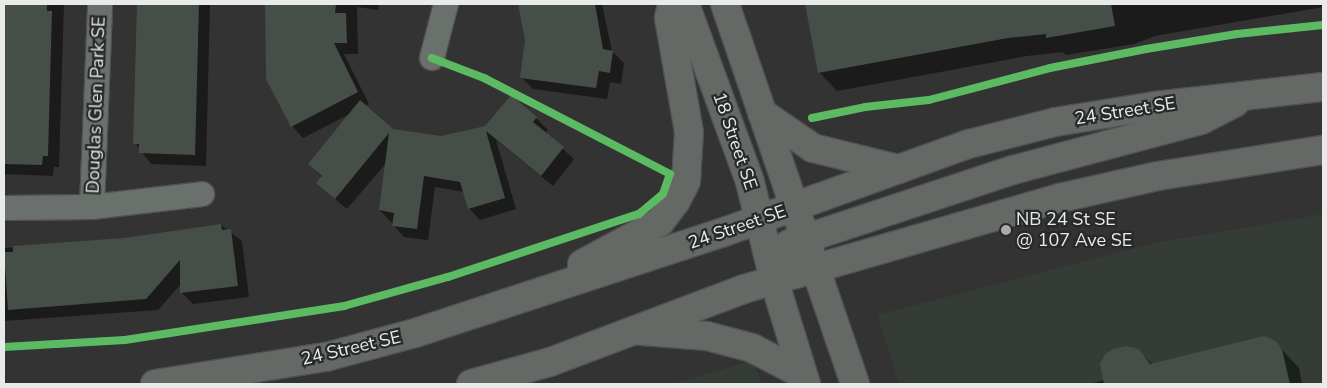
<!DOCTYPE html>
<html>
<head>
<meta charset="utf-8">
<style>
  body { margin:0 }
  #map { position:relative; width:1327px; height:388px; overflow:hidden; background:#323332; font-family:"Nunito Sans",sans-serif }
  div>[style] { position:absolute }
  .built>* { inset:0; background:#353c36 }
  .shadow>* { inset:0; background:#0007 }
  .building>* { inset:0; background:#464e48 }
  .roads { filter:drop-shadow(1px 0 #4f504f) drop-shadow(-1px 0 #4f504f) drop-shadow(0 1px #4f504f) drop-shadow(0 -1px #4f504f) }
  .street>* { height:24px; margin:-12px; padding:0 12px; transform-origin:12px; border-radius:12px; background:#6a706c }
  .secondary>* { height:28px; margin:-14px; padding:0 14px; transform-origin:14px; border-radius:14px; background:#646965 }
  .cycleway>* { height:8px; margin:-4px; padding:0 4px; transform-origin:4px; border-radius:4px; background:#5cba63 }
  .dots>* { width:14px; height:14px; translate:-50% -50%; box-sizing:border-box; border:2px solid #272a28; border-radius:50% }
  span { translate:-50% -50%; white-space:nowrap; text-align:center; line-height:1.15; -webkit-text-stroke:4.5px #272a28; paint-order:stroke }
  .street-label { font-size:18px; color:#e9ebea }
  .poi-label { font-size:18px; color:#e9ebea }
  .left { translate:0 -50%; text-align:left }
  .frame { position:absolute; inset:0; border:5px solid #e9ebea; pointer-events:none }
</style>
</head>
<body>
<div id="map">
  <div class="built">
    <i style="clip-path:polygon(1323px 214px,1323px 384px,899px 384px,877px 315px,1159px 242px)"></i>
    <i style="clip-path:polygon(752px 361px,762px 384px,672px 384px)"></i>
  </div>
  <div class="shadow">
    <i style="clip-path:polygon(4px 4px,64px 4px,59px 167px,54px 167px,53px 176px,4px 174px)"></i>
    <i style="clip-path:polygon(139px 4px,210px 4px,206px 166px,151px 164px,135px 143px)"></i>
    <i style="clip-path:polygon(289px 4px,379px 4px,378px 10px,357px 7px,358px 54px,344px 54px,369px 104px,365px 106px,392px 130px,441px 138px,486px 127px,511px 96px,536px 118px,548px 130px,545px 133px,574px 159px,553px 186px,496px 140px,516px 209px,480px 220px,469px 208px,464px 192px,435px 187px,428px 240px,404px 237px,380px 210px,387px 162px,347px 209px,329px 194px,322px 177px,309px 164px,352px 113px,303px 138px,292px 126px)"></i>
    <i style="clip-path:polygon(518px 4px,602px 4px,612px 51px,624px 63px,621px 84px,610px 82px,607px 99px,533px 89px,521px 77px,527px 40px)"></i>
    <i style="clip-path:polygon(807px 4px,1323px 4px,1323px 7px,1155px 36px,1134px 44px,1066px 55px,1063px 52px,1027px 56px,837px 91px,819px 72px)"></i>
    <i style="clip-path:polygon(221px 225px,242px 241px,249px 297px,193px 304px,182px 293px,182px 283px,158px 310px,4px 321px,4px 248px,124px 239px)"></i>
    <i style="clip-path:polygon(1275px 342px,1299px 368px,1302px 384px,1089px 384px,1104px 380px,1138px 350px,1153px 365px)"></i>
  </div>
  <div class="building">
    <i style="clip-path:polygon(4px 4px,47px 4px,47px 11px,52px 11px,48px 156px,43px 156px,42px 165px,4px 164px)"></i>
    <i style="clip-path:polygon(137px 4px,199px 4px,195px 155px,139px 153px,139px 144px,133px 144px)"></i>
    <i style="clip-path:polygon(265px 4px,336px 4px,335px 13px,346px 13px,347px 43px,334px 43px,358px 92px,291px 127px,266px 79px)"></i>
    <i style="clip-path:polygon(518px 4px,595px 4px,603px 49px,613px 51px,610px 73px,599px 71px,596px 88px,520px 78px,525px 40px)"></i>
    <i style="clip-path:polygon(805px 4px,1111px 4px,1115px 26px,1046px 38px,1046px 34px,1008px 38px,818px 73px)"></i>
    <i style="clip-path:polygon(511px 95px,537px 117px,533px 122px,564px 147px,541px 176px,486px 131px,505px 198px,468px 209px,460px 182px,424px 176px,417px 229px,392px 226px,394px 213px,379px 210px,389px 133px,335px 199px,316px 183px,322px 176px,308px 164px,360px 100px,393px 129px,441px 136px,485px 126px)"></i>
    <i style="clip-path:polygon(221px 224px,222px 230px,231px 229px,238px 286px,180px 293px,180px 260px,146px 299px,8px 310px,4px 252px,13px 252px,13px 246px,124px 238px)"></i>
    <i style="clip-path:polygon(1264px 336px,1276px 341px,1282px 350px,1290px 384px,1104px 384px,1100px 364px,1105px 354px,1113px 349px,1126px 346px,1139px 349px,1150px 364px)"></i>
  </div>
  <div class="roads">
    <div class="street">
      <i style="left:432px;top:58px;width:56px;rotate:-75.5deg"></i>
      <i style="left:92px;top:207px;width:111px;rotate:-6.7deg"></i>
      <i style="left:4px;top:208px;width:88px;rotate:-0.7deg"></i>
      <i style="left:92px;top:207px;width:203px;rotate:-87.7deg"></i>
    </div>
    <div class="secondary">
      <i style="left:685px;top:4px;width:189px;rotate:69.9deg"></i>
      <i style="left:750px;top:182px;width:101px;rotate:76.2deg"></i>
      <i style="left:774px;top:280px;width:109px;rotate:72.9deg"></i>
      <i style="left:725px;top:4px;width:402px;rotate:71.1deg"></i>
      <i style="left:762px;top:113px;width:62px;rotate:34.5deg"></i>
      <i style="left:813px;top:148px;width:88px;rotate:13.9deg"></i>
      <i style="left:582px;top:264px;width:89px;rotate:-28.3deg"></i>
      <i style="left:660px;top:222px;width:26px;rotate:-53deg"></i>
      <i style="left:676px;top:201px;width:22px;rotate:-63deg"></i>
      <i style="left:686px;top:181px;width:49px;rotate:-86.5deg"></i>
      <i style="left:689px;top:132px;width:116px;rotate:-100deg"></i>
      <i style="left:669px;top:18px;width:14px;rotate:-78deg"></i>
      <i style="left:774px;top:280px;width:39px;rotate:-67deg"></i>
      <i style="left:789px;top:244px;width:236px;rotate:-18.3deg"></i>
      <i style="left:1013px;top:170px;width:195px;rotate:-14.9deg"></i>
      <i style="left:1201px;top:120px;width:38px;rotate:-27deg"></i>
      <i style="left:642px;top:331px;width:65px;rotate:4.4deg"></i>
      <i style="left:707px;top:336px;width:47px;rotate:14.9deg"></i>
      <i style="left:752px;top:348px;width:56px;rotate:27.5deg"></i>
      <i style="left:155px;top:384px;width:173px;rotate:-9deg"></i>
      <i style="left:326px;top:357px;width:92px;rotate:-15.1deg"></i>
      <i style="left:415px;top:333px;width:325px;rotate:-18.1deg"></i>
      <i style="left:724px;top:232px;width:260px;rotate:-19.8deg"></i>
      <i style="left:969px;top:144px;width:89px;rotate:-14.3deg"></i>
      <i style="left:1055px;top:122px;width:101px;rotate:-9.1deg"></i>
      <i style="left:1155px;top:106px;width:169px;rotate:-6.5deg"></i>
      <i style="left:471px;top:384px;width:82px;rotate:-15.6deg"></i>
      <i style="left:550px;top:362px;width:207px;rotate:-20.6deg"></i>
      <i style="left:744px;top:289px;width:329px;rotate:-16.1deg"></i>
      <i style="left:1060px;top:198px;width:100px;rotate:-12.7deg"></i>
      <i style="left:1158px;top:176px;width:167px;rotate:-9deg"></i>
    </div>
  </div>
  <div class="cycleway">
    <i style="left:812px;top:118px;width:54px;rotate:-11.7deg"></i>
    <i style="left:865px;top:107px;width:64px;rotate:-6.2deg"></i>
    <i style="left:929px;top:100px;width:125px;rotate:-14.8deg"></i>
    <i style="left:1050px;top:68px;width:98px;rotate:-11.2deg"></i>
    <i style="left:1146px;top:49px;width:92px;rotate:-9.4deg"></i>
    <i style="left:1237px;top:34px;width:86px;rotate:-6deg"></i>
    <i style="left:4px;top:347px;width:121px;rotate:-3.3deg"></i>
    <i style="left:125px;top:340px;width:222px;rotate:-8.8deg"></i>
    <i style="left:344px;top:306px;width:108px;rotate:-15.6deg"></i>
    <i style="left:448px;top:277px;width:201px;rotate:-18.3deg"></i>
    <i style="left:639px;top:214px;width:31px;rotate:-40deg"></i>
    <i style="left:663px;top:194px;width:21px;rotate:-71deg"></i>
    <i style="left:670px;top:174px;width:209px;rotate:-152.7deg"></i>
    <i style="left:484px;top:78px;width:56px;rotate:-159deg"></i>
  </div>
  <div class="dots">
    <i style="left:1006px;top:230px;background:#a9abaa"></i>
  </div>
  <div class="street-label">
    <span style="left:96px;top:105px;rotate:-88deg">Douglas Glen Park SE</span>
    <span style="left:1125px;top:111px;rotate:-9deg">24 Street SE</span>
    <span style="left:735px;top:141px;rotate:71deg">18 Street SE</span>
    <span style="left:737px;top:227px;rotate:-19deg">24 Street SE</span>
    <span style="left:351px;top:348px;rotate:-13deg">24 Street SE</span>
  </div>
  <div class="poi-label">
    <span class="left" style="left:1016px;top:230px">NB 24 St SE<br>@ 107 Ave SE</span>
  </div>
  <div class="frame"></div>
</div>
</body>
</html>
